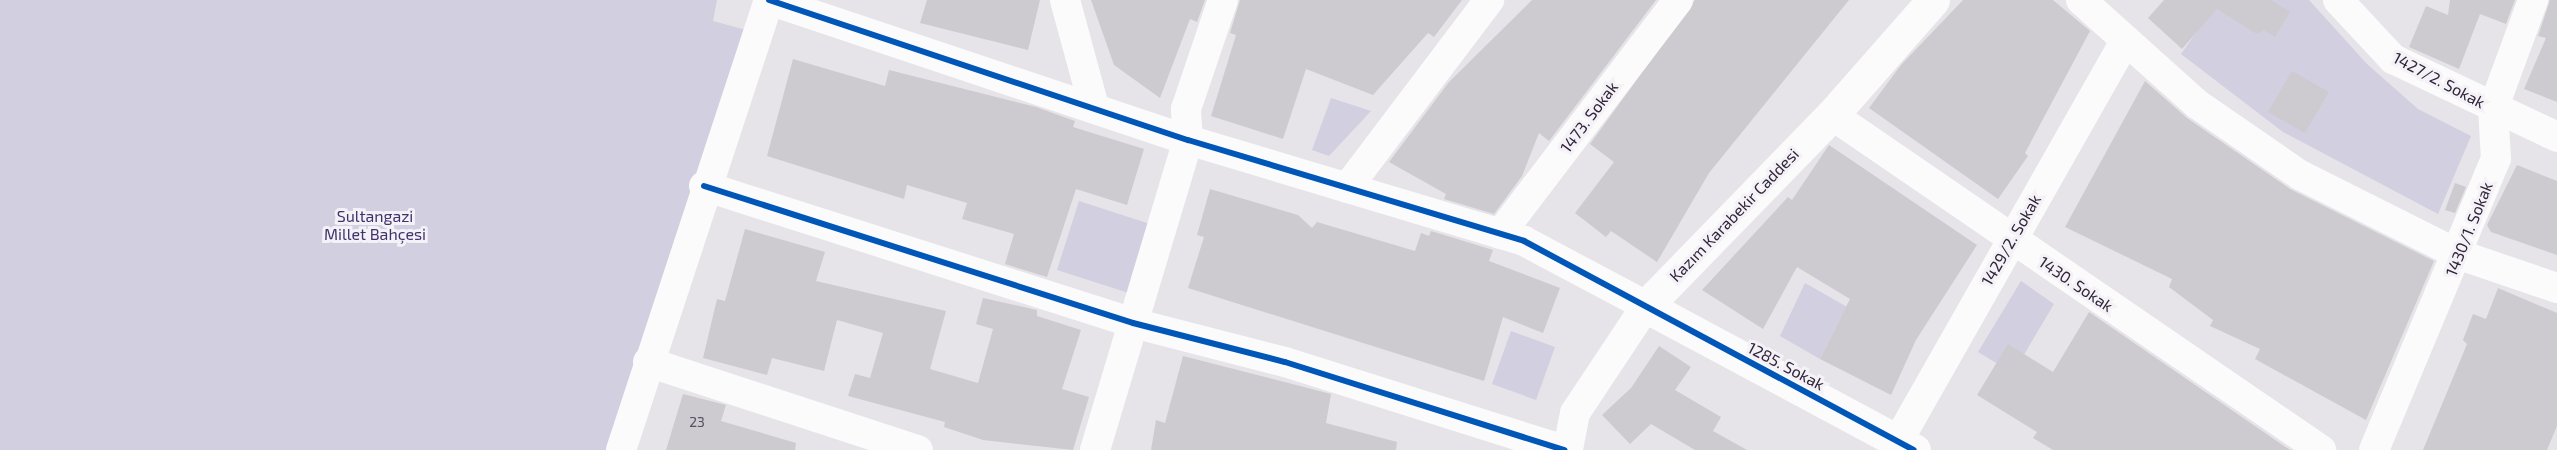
<!DOCTYPE html>
<html>
<head>
<meta charset="utf-8">
<style>
  body { margin:0 }
  #map { position:relative; width:2557px; height:450px; overflow:hidden; background:#e6e4e8; font-family:"Exo 2",sans-serif }
  div>[style] { position:absolute }
  .green>* { inset:0; background:#d1cfe0 }
  .building>* { inset:0; background:#cdcbd0 }
  .minor>* { height:30px; margin:-15px; padding:0 15px; transform-origin:15px; border-radius:15px; background:#fbfbfc }
  .tertiary>* { height:33px; margin:-16.5px; padding:0 16.5px; transform-origin:16.5px; border-radius:16.5px; background:#fbfbfc }
  .cycleway>* { height:6px; margin:-3px; padding:0 3px; transform-origin:3px; border-radius:3px; background:#0057b8 }
  span { translate:-50% -50%; white-space:nowrap; text-align:center; line-height:1.15; -webkit-text-stroke:6px #f4f2f7; paint-order:stroke }
  .number-label { font-size:14px; color:#595060 }
  .number-label span { -webkit-text-stroke-width:0 }
  .street-label { font-size:16px; color:#302439 }
  .park-label { font-size:16px; color:#40336c }
</style>
</head>
<body>
<div id="map">
  <div class="green">
    <i style="clip-path:polygon(0 0,717px 0,713px 21px,750px 31px,607px 450px,0 450px)"></i>
    <i style="clip-path:polygon(2219px 0,2309px 0,2367px 64px,2418px 109px,2471px 136px,2438px 214px,2283px 132px,2181px 54px)"></i>
    <i style="clip-path:polygon(1331px 98px,1371px 111px,1329px 156px,1312px 150px)"></i>
    <i style="clip-path:polygon(1079px 201px,1153px 225px,1132px 294px,1057px 270px)"></i>
    <i style="clip-path:polygon(2021px 281px,2054px 304px,2013px 373px,1978px 352px)"></i>
    <i style="clip-path:polygon(1805px 283px,1863px 316px,1841px 317px,1820px 359px,1780px 336px)"></i>
    <i style="clip-path:polygon(1511px 331px,1555px 347px,1536px 400px,1492px 384px)"></i>
  </div>
  <div class="building">
    <i style="clip-path:polygon(927px 0,1040px 0,1028px 50px,920px 23px)"></i>
    <i style="clip-path:polygon(1091px 0,1205px 0,1197px 22px,1190px 19px,1160px 98px,1114px 65px)"></i>
    <i style="clip-path:polygon(1240px 0,1462px 0,1434px 37px,1428px 33px,1373px 95px,1306px 69px,1283px 139px,1211px 116px,1236px 35px,1230px 33px)"></i>
    <i style="clip-path:polygon(1532px 0,1656px 0,1549px 141px,1539px 133px,1522px 176px,1494px 214px,1444px 199px,1446px 194px,1389px 162px,1449px 82px)"></i>
    <i style="clip-path:polygon(1695px 0,1849px 0,1709px 173px,1657px 262px,1611px 231px,1606px 237px,1575px 213px,1614px 162px,1590px 144px)"></i>
    <i style="clip-path:polygon(1963px 0,2053px 0,2090px 31px,2025px 153px,2028px 156px,1998px 199px,1869px 108px,1901px 65px)"></i>
    <i style="clip-path:polygon(2164px 0,2271px 0,2290px 12px,2275px 37px,2264px 30px,2257px 34px,2217px 9px,2182px 49px,2148px 18px)"></i>
    <i style="clip-path:polygon(2450px 0,2515px 0,2506px 24px,2480px 14px,2459px 69px,2409px 47px,2426px 6px,2448px 15px)"></i>
    <i style="clip-path:polygon(2550px 0,2557px 0,2557px 102px,2524px 89px,2546px 38px,2538px 36px)"></i>
    <i style="clip-path:polygon(793px 59px,885px 86px,889px 70px,1036px 107px,1075px 121px,1073px 127px,1144px 149px,1127px 205px,1076px 189px,1047px 277px,1005px 264px,1014px 234px,962px 219px,967px 203px,907px 185px,904px 199px,767px 156px)"></i>
    <i style="clip-path:polygon(2292px 71px,2329px 92px,2305px 133px,2268px 112px)"></i>
    <i style="clip-path:polygon(2145px 81px,2187px 118px,2290px 189px,2434px 261px,2366px 420px,2255px 359px,2260px 349px,2210px 326px,2213px 320px,2169px 287px,2172px 279px,2065px 227px)"></i>
    <i style="clip-path:polygon(1829px 145px,1977px 245px,1916px 340px,1891px 395px,1820px 359px,1850px 299px,1797px 267px,1763px 329px,1702px 290px,1788px 197px,1792px 200px)"></i>
    <i style="clip-path:polygon(2517px 165px,2557px 181px,2557px 255px,2491px 232px,2487px 225px)"></i>
    <i style="clip-path:polygon(2455px 183px,2466px 187px,2455px 213px,2445px 210px)"></i>
    <i style="clip-path:polygon(1210px 189px,1298px 215px,1312px 228px,1317px 222px,1415px 251px,1421px 233px,1429px 236px,1431px 231px,1493px 250px,1489px 261px,1560px 288px,1543px 333px,1503px 317px,1484px 381px,1188px 288px,1204px 237px,1197px 235px)"></i>
    <i style="clip-path:polygon(745px 229px,825px 252px,816px 281px,946px 311px,930px 369px,978px 383px,993px 329px,976px 324px,983px 298px,1037px 310px,1037px 316px,1081px 330px,1062px 389px,1089px 397px,1073px 450px,983px 440px,944px 427px,945px 422px,848px 396px,855px 374px,870px 378px,883px 333px,837px 320px,824px 371px,772px 358px,767px 375px,703px 358px,717px 299px,725px 301px)"></i>
    <i style="clip-path:polygon(2498px 288px,2557px 313px,2557px 426px,2547px 450px,2423px 450px,2467px 344px,2463px 340px,2473px 314px,2486px 319px)"></i>
    <i style="clip-path:polygon(2089px 312px,2290px 450px,2053px 450px,2033px 438px,2037px 432px,1977px 395px,2008px 344px,2053px 372px)"></i>
    <i style="clip-path:polygon(1659px 346px,1691px 367px,1675px 390px,1721px 417px,1713px 431px,1747px 450px,1695px 450px,1651px 424px,1630px 444px,1602px 415px,1631px 388px)"></i>
    <i style="clip-path:polygon(1183px 356px,1331px 394px,1326px 423px,1397px 442px,1396px 450px,1151px 450px,1156px 420px,1165px 423px)"></i>
    <i style="clip-path:polygon(683px 394px,726px 405px,721px 421px,796px 443px,795px 450px,666px 450px)"></i>
  </div>
  <div class="minor">
    <i style="left:769px;top:0;width:442px;rotate:18.5deg"></i>
    <i style="left:1188px;top:140px;width:351px;rotate:16.7deg"></i>
    <i style="left:1524px;top:241px;width:138px;rotate:28deg"></i>
    <i style="left:1646px;top:306px;width:128px;rotate:123.6deg"></i>
    <i style="left:1575px;top:413px;width:38px;rotate:101deg"></i>
    <i style="left:1065px;top:0;width:111px;rotate:74.8deg"></i>
    <i style="left:2081px;top:0;width:156px;rotate:41.9deg"></i>
    <i style="left:2197px;top:104px;width:125px;rotate:34.6deg"></i>
    <i style="left:2300px;top:175px;width:179px;rotate:26.6deg"></i>
    <i style="left:2460px;top:255px;width:102px;rotate:18.8deg"></i>
    <i style="left:2338px;top:0;width:81px;rotate:47deg"></i>
    <i style="left:2393px;top:59px;width:182px;rotate:25.4deg"></i>
    <i style="left:1832px;top:115px;width:593px;rotate:34.41deg"></i>
    <i style="left:704px;top:186px;width:450px;rotate:17.7deg"></i>
    <i style="left:1133px;top:323px;width:157px;rotate:14.4deg"></i>
    <i style="left:1285px;top:362px;width:293px;rotate:17.5deg"></i>
    <i style="left:1347px;top:188px;width:236px;rotate:-52.9deg"></i>
    <i style="left:1500px;top:234px;width:294px;rotate:-52.7deg"></i>
    <i style="left:648px;top:362px;width:284px;rotate:18.1deg"></i>
    <i style="left:1898px;top:441px;width:461px;rotate:-60.4deg"></i>
    <i style="left:621px;top:450px;width:473px;rotate:-71.8deg"></i>
    <i style="left:1095px;top:450px;width:324px;rotate:-73.3deg"></i>
    <i style="left:1188px;top:140px;width:31px;rotate:-94deg"></i>
    <i style="left:1186px;top:109px;width:115px;rotate:-71.3deg"></i>
    <i style="left:2374px;top:450px;width:316px;rotate:-67.3deg"></i>
    <i style="left:2496px;top:159px;width:50px;rotate:-93.4deg"></i>
    <i style="left:2493px;top:109px;width:116px;rotate:-69.8deg"></i>
  </div>
  <div class="tertiary">
    <i style="left:1914px;top:450px;width:304px;rotate:-151.8deg"></i>
    <i style="left:1646px;top:306px;width:267px;rotate:-45.8deg"></i>
    <i style="left:1832px;top:115px;width:153px;rotate:-48.7deg"></i>
  </div>
  <div class="cycleway">
    <i style="left:769px;top:0;width:442px;rotate:18.5deg"></i>
    <i style="left:1188px;top:140px;width:351px;rotate:16.7deg"></i>
    <i style="left:1524px;top:241px;width:442px;rotate:28.2deg"></i>
    <i style="left:704px;top:186px;width:450px;rotate:17.7deg"></i>
    <i style="left:1133px;top:323px;width:157px;rotate:14.4deg"></i>
    <i style="left:1285px;top:362px;width:293px;rotate:17.5deg"></i>
  </div>
  <div class="number-label">
    <span style="left:697px;top:422px">23</span>
  </div>
  <div class="street-label">
    <span style="left:2439px;top:80px;rotate:28deg">1427/2. Sokak</span>
    <span style="left:1589px;top:117px;rotate:-53deg">1473. Sokak</span>
    <span style="left:1734px;top:215px;rotate:-46deg">Kazım Karabekir Caddesi</span>
    <span style="left:2469px;top:229px;rotate:-68deg">1430/1. Sokak</span>
    <span style="left:2011px;top:240px;rotate:-60deg">1429/2. Sokak</span>
    <span style="left:2076px;top:284px;rotate:34deg">1430. Sokak</span>
    <span style="left:1786px;top:366px;rotate:28deg">1285. Sokak</span>
  </div>
  <div class="park-label">
    <span style="left:375px;top:225px">Sultangazi<br>Millet Bahçesi</span>
  </div>
</div>
</body>
</html>
